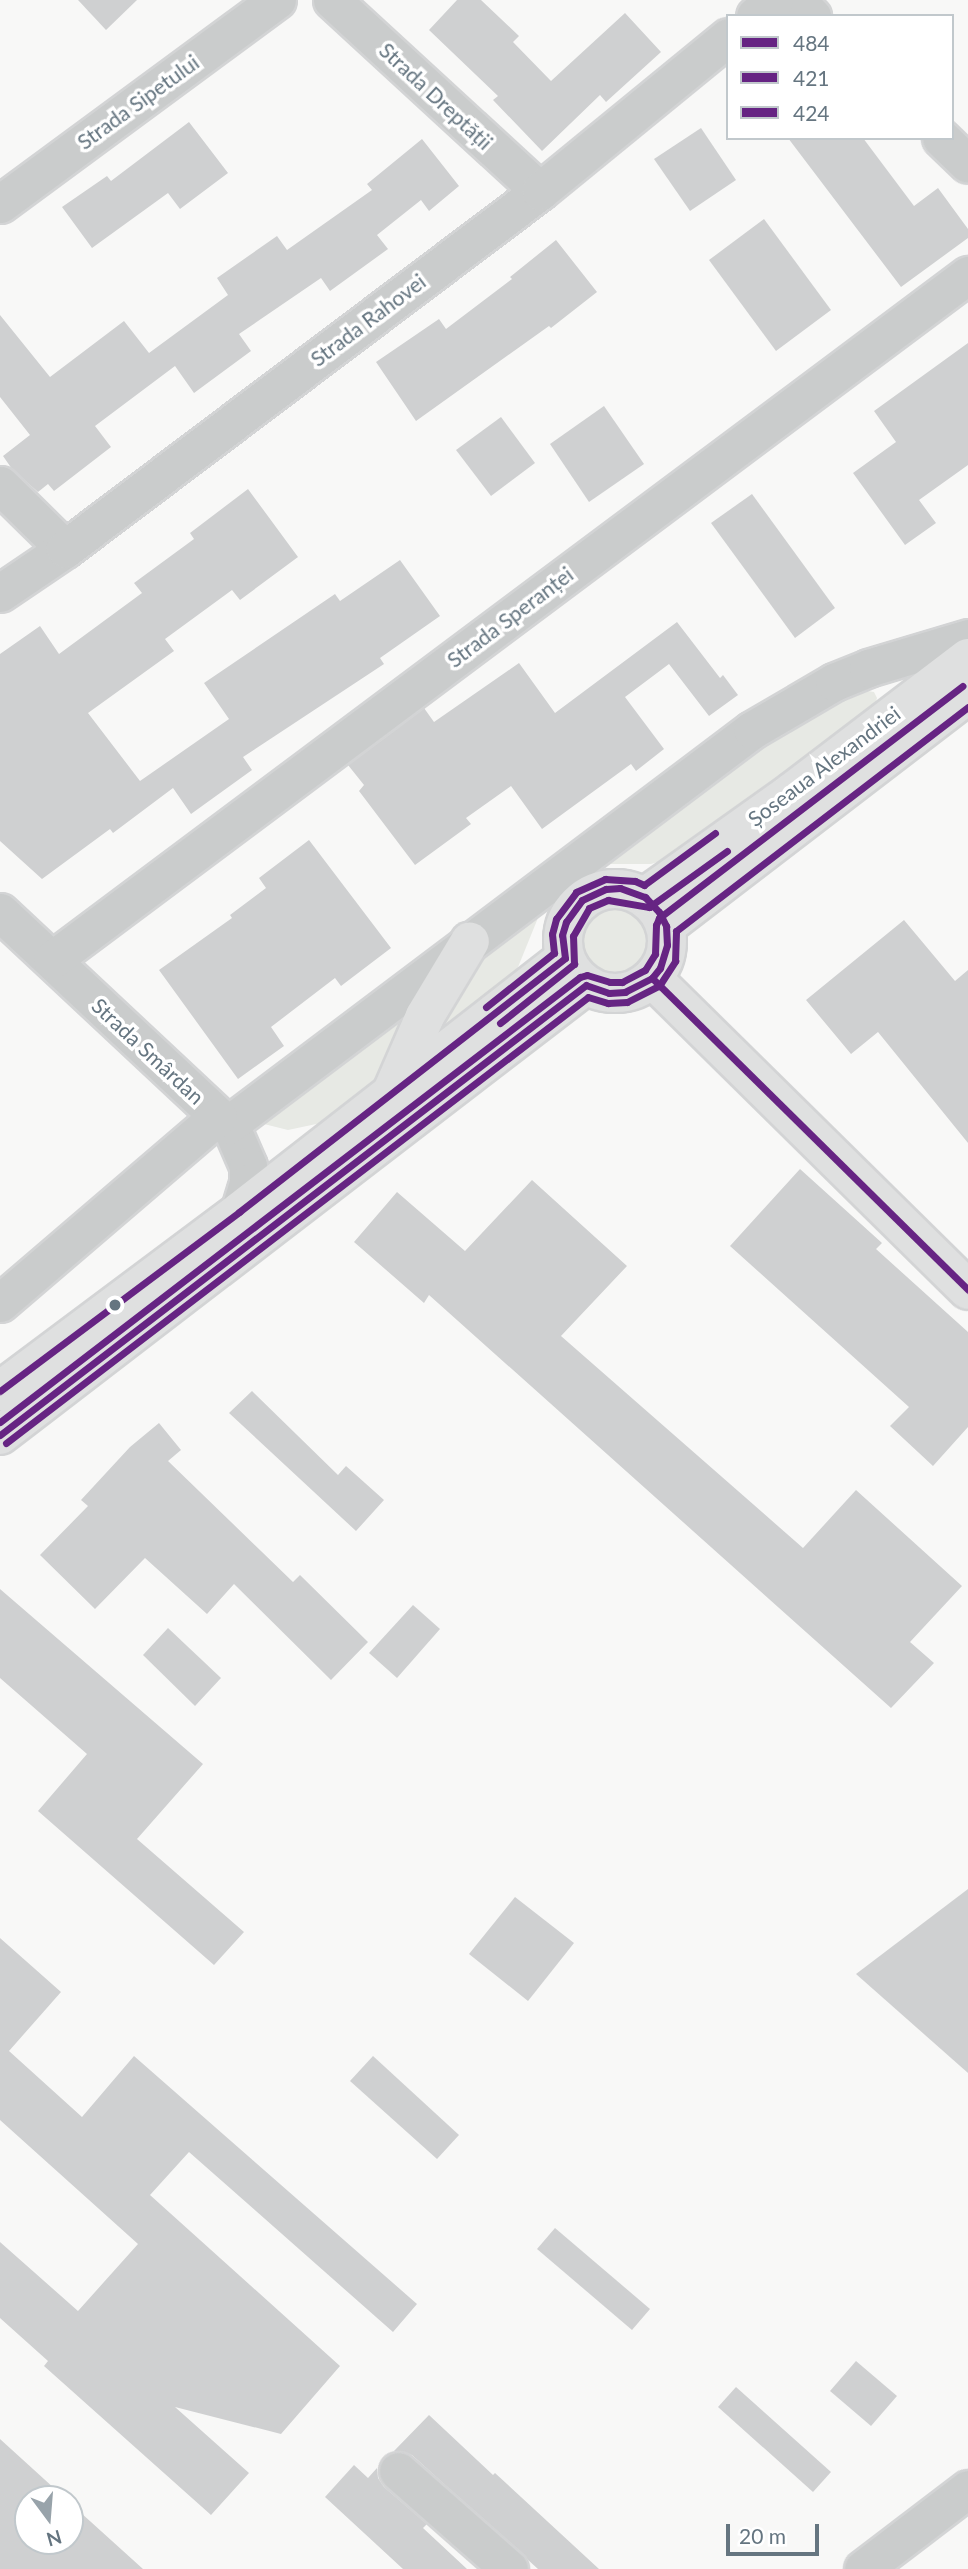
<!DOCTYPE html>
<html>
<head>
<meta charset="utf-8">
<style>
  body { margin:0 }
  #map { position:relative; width:968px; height:2569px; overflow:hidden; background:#f8f8f7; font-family:Lato,sans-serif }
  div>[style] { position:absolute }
  .green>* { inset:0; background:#e7e9e4 }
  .round { border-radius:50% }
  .building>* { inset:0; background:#cfd0d1 }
  .roads { filter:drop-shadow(2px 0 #d3d4d5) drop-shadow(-2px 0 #d3d4d5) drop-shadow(0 2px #d3d4d5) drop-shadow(0 -2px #d3d4d5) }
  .street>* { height:37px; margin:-18.5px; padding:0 18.5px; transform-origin:18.5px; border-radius:18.5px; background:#cacccc }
  .secondary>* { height:38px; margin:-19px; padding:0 19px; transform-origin:19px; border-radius:19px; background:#dfe0e0 }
  .primary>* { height:38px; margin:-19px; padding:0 19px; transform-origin:19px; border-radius:19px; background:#dfe0e0 }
  .primary>.ring { margin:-19px; padding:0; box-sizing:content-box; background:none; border:38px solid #dfe0e0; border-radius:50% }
  .bus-1>* { height:7px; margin:-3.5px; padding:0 3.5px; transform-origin:3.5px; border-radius:3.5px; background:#662483 }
  .bus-2>* { height:7px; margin:-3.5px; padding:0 3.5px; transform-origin:3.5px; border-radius:3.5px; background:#662483 }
  .bus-3>* { height:7px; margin:-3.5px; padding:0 3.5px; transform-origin:3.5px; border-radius:3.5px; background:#662483 }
  .dots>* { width:19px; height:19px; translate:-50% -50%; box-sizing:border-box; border:4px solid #fff; border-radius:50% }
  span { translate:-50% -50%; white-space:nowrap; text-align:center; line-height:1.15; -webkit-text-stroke:7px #fff; paint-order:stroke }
  .street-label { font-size:21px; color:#657580 }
  .legend { position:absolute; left:726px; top:14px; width:228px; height:126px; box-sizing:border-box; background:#fff; border:2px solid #c1c8cc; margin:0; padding:9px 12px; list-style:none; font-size:21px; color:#657580 }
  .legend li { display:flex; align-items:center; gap:14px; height:35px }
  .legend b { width:35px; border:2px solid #c1c8cc }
  .north { position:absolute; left:14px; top:2485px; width:70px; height:70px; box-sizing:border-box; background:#fff; border:2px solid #c1c8cc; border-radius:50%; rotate:164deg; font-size:19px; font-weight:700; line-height:28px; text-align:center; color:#657580 }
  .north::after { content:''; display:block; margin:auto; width:24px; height:32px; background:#98a3aa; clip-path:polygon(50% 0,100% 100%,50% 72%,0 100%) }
  .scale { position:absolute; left:726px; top:2524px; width:93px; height:32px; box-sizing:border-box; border:4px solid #657580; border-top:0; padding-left:9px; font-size:21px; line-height:24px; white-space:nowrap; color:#657580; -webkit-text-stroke:5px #fff; paint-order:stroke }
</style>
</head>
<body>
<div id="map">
  <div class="green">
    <i style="clip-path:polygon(868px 691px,874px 692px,877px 698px,875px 705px,668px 859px,651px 864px,592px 864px,781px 727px)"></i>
    <i class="round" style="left:578px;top:905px;width:72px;height:72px"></i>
    <i style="clip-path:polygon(542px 908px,516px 972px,507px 982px,321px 1123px,288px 1130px,260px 1123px)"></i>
  </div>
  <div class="building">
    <i style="clip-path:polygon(78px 0,137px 0,106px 30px)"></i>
    <i style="clip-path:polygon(457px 0,481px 0,519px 36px,513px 42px,551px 81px,625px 13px,661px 52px,606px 102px,600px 95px,542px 151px,493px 100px,498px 96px,429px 30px)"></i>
    <i style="clip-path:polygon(189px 122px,228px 173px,180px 209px,168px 193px,92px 248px,62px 207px,107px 176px,111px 181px)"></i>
    <i style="clip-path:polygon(701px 128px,736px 180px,690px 211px,654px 159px)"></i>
    <i style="clip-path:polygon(788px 138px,863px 138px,914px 206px,938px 188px,968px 229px,968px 238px,901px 287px)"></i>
    <i style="clip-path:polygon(422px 139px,459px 186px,429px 211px,421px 200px,377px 235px,388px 249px,330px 291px,321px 278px,239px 334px,251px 351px,194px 393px,175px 366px,95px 426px,111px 447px,54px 491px,48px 484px,38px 492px,12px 469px,3px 456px,30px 435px,0 397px,0 315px,50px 377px,124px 321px,149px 353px,228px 295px,217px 278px,277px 236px,287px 250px,372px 190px,367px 184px)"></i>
    <i style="clip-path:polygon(764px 219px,831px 310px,776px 351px,709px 260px)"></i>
    <i style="clip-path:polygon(556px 240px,597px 292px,551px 328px,549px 326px,416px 421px,376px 362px,439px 319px,446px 329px,512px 279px,510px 277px)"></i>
    <i style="clip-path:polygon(968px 343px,968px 465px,919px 500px,936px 523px,905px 545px,853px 473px,896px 442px,874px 411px)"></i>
    <i style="clip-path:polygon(604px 406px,644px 464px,589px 502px,550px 444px)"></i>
    <i style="clip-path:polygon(501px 417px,535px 463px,491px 496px,456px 450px)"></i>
    <i style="clip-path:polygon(248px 489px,298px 557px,240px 600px,232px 590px,165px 639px,174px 651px,88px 713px,140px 781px,229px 719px,204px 683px,335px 594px,340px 601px,400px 560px,440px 616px,380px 658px,384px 664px,243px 757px,252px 770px,191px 814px,173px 788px,113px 833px,110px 829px,42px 879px,0 841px,0 654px,40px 626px,59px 654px,142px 593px,134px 583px,194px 539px,190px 533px)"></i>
    <i style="clip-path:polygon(752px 494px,835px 608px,795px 638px,711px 523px)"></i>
    <i style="clip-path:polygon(677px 622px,720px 678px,723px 675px,738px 695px,709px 716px,669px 664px,625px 697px,664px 749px,636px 771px,631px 764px,542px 829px,511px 786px,466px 818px,471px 824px,415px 865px,359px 791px,364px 785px,348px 765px,424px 708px,434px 722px,519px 663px,555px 713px)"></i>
    <i style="clip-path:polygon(309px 840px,391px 948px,341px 986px,335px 978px,271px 1027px,284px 1046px,238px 1079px,159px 970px,232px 918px,230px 915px,266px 888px,259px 878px)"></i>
    <i style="clip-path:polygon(904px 920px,955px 981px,968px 970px,968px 1143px,878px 1032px,851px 1054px,806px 1000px)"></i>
    <i style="clip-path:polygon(800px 1169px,882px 1243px,876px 1249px,968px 1332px,968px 1427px,933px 1466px,890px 1426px,909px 1407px,730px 1246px)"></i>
    <i style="clip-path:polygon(532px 1180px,627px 1266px,561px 1336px,803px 1548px,856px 1490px,962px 1586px,910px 1642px,934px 1663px,891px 1708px,429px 1295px,424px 1303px,354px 1242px,397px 1192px,465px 1251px)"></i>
    <i style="clip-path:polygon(252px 1391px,338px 1475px,346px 1466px,384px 1500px,356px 1531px,229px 1413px)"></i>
    <i style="clip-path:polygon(159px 1423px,181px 1450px,168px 1461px,293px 1582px,300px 1575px,368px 1642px,331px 1680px,234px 1584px,207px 1614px,145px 1558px,95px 1609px,40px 1555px,88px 1506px,81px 1500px,130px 1447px)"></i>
    <i style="clip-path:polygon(0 1589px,203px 1764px,137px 1839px,244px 1932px,214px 1965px,38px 1811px,87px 1754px,0 1678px)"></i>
    <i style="clip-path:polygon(413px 1605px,440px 1629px,397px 1678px,369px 1653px)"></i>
    <i style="clip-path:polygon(168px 1628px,221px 1678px,195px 1706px,143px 1655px)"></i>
    <i style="clip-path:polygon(968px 1889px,968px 2073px,856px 1974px)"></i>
    <i style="clip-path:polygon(515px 1897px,574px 1943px,528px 2001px,469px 1954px)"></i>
    <i style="clip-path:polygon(0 1938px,61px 1992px,9px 2051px,82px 2117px,134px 2056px,417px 2304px,393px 2332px,189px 2152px,150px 2195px,340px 2366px,281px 2434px,175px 2407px,249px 2473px,211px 2515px,44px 2366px,48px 2361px,0 2318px,0 2242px,78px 2311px,138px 2244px,0 2120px)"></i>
    <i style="clip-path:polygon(373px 2056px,459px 2135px,437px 2159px,350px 2081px)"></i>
    <i style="clip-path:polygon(555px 2228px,650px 2309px,632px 2330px,537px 2249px)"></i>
    <i style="clip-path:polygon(856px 2361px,897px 2396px,871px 2426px,830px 2391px)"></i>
    <i style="clip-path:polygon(736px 2387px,831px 2472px,813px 2492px,718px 2407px)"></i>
    <i style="clip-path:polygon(429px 2415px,493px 2475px,495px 2473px,599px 2569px,538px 2569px,412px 2455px,394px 2451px)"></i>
    <i style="clip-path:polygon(0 2439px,66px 2499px,28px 2499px,28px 2541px,70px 2541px,70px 2503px,143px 2569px,0 2569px)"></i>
    <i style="clip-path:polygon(354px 2465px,368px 2478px,377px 2468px,378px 2478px,384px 2487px,427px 2524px,423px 2528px,467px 2569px,403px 2569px,325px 2497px)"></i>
  </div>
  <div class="roads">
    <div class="street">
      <i style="left:332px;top:0;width:282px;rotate:42.6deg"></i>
      <i style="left:796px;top:0;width:23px;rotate:45deg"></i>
      <i style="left:755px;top:16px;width:25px;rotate:-40deg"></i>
      <i style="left:941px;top:138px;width:37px;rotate:44deg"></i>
      <i style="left:0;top:204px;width:344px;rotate:-36.4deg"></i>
      <i style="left:0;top:485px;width:91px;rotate:44.6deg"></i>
      <i style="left:0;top:593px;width:78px;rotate:-34.1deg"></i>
      <i style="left:65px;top:549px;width:595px;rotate:-37deg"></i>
      <i style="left:540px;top:191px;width:243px;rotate:-39.3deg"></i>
      <i style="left:0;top:912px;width:318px;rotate:43.1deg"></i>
      <i style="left:232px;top:1129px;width:40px;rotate:66.6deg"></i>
      <i style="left:248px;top:1166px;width:17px;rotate:90deg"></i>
      <i style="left:248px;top:1183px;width:30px;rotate:107deg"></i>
      <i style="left:52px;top:960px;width:1144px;rotate:-36.79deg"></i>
      <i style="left:228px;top:1125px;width:656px;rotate:-37.01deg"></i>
      <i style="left:752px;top:730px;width:95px;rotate:-30.3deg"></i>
      <i style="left:834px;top:682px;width:37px;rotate:-22deg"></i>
      <i style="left:868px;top:668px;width:104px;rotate:-16.7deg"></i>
      <i style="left:0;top:1303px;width:287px;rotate:-40.6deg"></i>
      <i style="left:398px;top:2471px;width:148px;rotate:41.4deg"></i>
      <i style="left:863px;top:2569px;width:132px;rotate:-37.3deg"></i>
    </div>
    <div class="secondary">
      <i style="left:652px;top:978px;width:444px;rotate:44.6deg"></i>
    </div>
    <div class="primary">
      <i class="ring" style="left:563px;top:889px;width:66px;height:66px"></i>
      <i style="left:645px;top:897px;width:181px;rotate:-35.5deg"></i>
      <i style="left:792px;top:792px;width:221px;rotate:-37.3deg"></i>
      <i style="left:666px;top:926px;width:381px;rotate:-37.5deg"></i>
      <i style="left:391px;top:1094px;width:85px;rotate:-66.4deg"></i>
      <i style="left:425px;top:1016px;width:87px;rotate:-59deg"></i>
      <i style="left:0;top:1391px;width:299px;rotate:-36.8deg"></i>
      <i style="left:239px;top:1212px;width:413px;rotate:-37.9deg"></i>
      <i style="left:0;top:1435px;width:739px;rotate:-37.52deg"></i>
    </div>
  </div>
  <div class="bus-1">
    <i style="left:652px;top:978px;width:444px;rotate:44.6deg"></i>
    <i style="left:0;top:1391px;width:299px;rotate:-36.8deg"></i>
    <i style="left:239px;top:1212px;width:413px;rotate:-37.9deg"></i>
    <i style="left:565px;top:958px;width:23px;rotate:-97deg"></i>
    <i style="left:562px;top:935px;width:14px;rotate:-73deg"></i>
    <i style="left:566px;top:922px;width:27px;rotate:-54deg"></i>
    <i style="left:582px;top:900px;width:26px;rotate:-25deg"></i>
    <i style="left:606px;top:889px;width:14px;rotate:-4deg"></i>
    <i style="left:620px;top:888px;width:27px;rotate:20deg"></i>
    <i style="left:645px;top:897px;width:21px;rotate:47deg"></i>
    <i style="left:659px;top:912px;width:16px;rotate:63deg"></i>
    <i style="left:666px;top:926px;width:19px;rotate:87deg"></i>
    <i style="left:667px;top:945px;width:24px;rotate:107deg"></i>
    <i style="left:660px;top:968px;width:13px;rotate:129deg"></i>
    <i style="left:652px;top:978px;width:30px;rotate:153deg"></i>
    <i style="left:625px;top:992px;width:16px;rotate:176deg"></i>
    <i style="left:609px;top:993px;width:24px;rotate:-161deg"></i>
    <i style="left:586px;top:985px;width:739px;rotate:142.48deg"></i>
  </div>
  <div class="bus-2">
    <i style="left:500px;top:1023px;width:95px;rotate:-38.6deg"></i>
    <i style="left:574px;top:964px;width:28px;rotate:-92deg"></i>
    <i style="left:573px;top:936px;width:32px;rotate:-60deg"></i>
    <i style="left:589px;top:908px;width:21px;rotate:-23deg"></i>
    <i style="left:608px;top:900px;width:42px;rotate:9.7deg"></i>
    <i style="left:649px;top:907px;width:96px;rotate:-35.7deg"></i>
    <i style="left:6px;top:1443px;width:733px;rotate:-37.46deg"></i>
    <i style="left:588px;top:997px;width:21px;rotate:17deg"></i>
    <i style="left:608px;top:1003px;width:19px;rotate:-3deg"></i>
    <i style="left:627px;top:1002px;width:36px;rotate:-27deg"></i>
    <i style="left:659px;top:986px;width:30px;rotate:-57deg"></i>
    <i style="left:675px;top:961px;width:30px;rotate:-88deg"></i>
    <i style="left:676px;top:931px;width:368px;rotate:-37.5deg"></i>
  </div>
  <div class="bus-3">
    <i style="left:486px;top:1007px;width:87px;rotate:-38.5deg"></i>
    <i style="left:554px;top:953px;width:19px;rotate:-96deg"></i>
    <i style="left:552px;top:934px;width:16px;rotate:-75deg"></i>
    <i style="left:556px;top:919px;width:34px;rotate:-53deg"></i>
    <i style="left:576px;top:892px;width:32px;rotate:-24deg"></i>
    <i style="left:605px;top:879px;width:30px;rotate:4deg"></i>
    <i style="left:635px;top:881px;width:10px;rotate:24deg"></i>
    <i style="left:644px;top:885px;width:88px;rotate:-36.2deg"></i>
    <i style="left:0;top:1422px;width:731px;rotate:-37.5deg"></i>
    <i style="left:580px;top:977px;width:7px;rotate:-16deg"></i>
    <i style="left:587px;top:975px;width:24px;rotate:17deg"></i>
    <i style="left:610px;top:982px;width:12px"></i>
    <i style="left:622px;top:982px;width:26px;rotate:-28deg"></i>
    <i style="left:645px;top:970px;width:19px;rotate:-58deg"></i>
    <i style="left:655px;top:954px;width:29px;rotate:-88deg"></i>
    <i style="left:656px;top:925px;width:8px;rotate:-67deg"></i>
    <i style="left:659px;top:918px;width:382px;rotate:-37.4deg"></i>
  </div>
  <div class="dots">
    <i style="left:115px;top:1305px;background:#657580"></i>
  </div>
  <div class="street-label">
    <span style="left:436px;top:96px;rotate:43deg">Strada Dreptății</span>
    <span style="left:138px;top:102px;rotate:-36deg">Strada Sipetului</span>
    <span style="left:368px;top:320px;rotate:-37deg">Strada Rahovei</span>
    <span style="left:510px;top:617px;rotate:-37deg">Strada Speranței</span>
    <span style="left:824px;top:766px;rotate:-37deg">Șoseaua Alexandriei</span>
    <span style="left:148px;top:1051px;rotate:43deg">Strada Smârdan</span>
  </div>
  <ul class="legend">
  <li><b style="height:9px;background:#662483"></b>484</li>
  <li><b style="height:9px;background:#662483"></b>421</li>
  <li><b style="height:9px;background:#662483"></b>424</li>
  </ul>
  <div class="north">N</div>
  <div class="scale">20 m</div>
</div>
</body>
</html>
